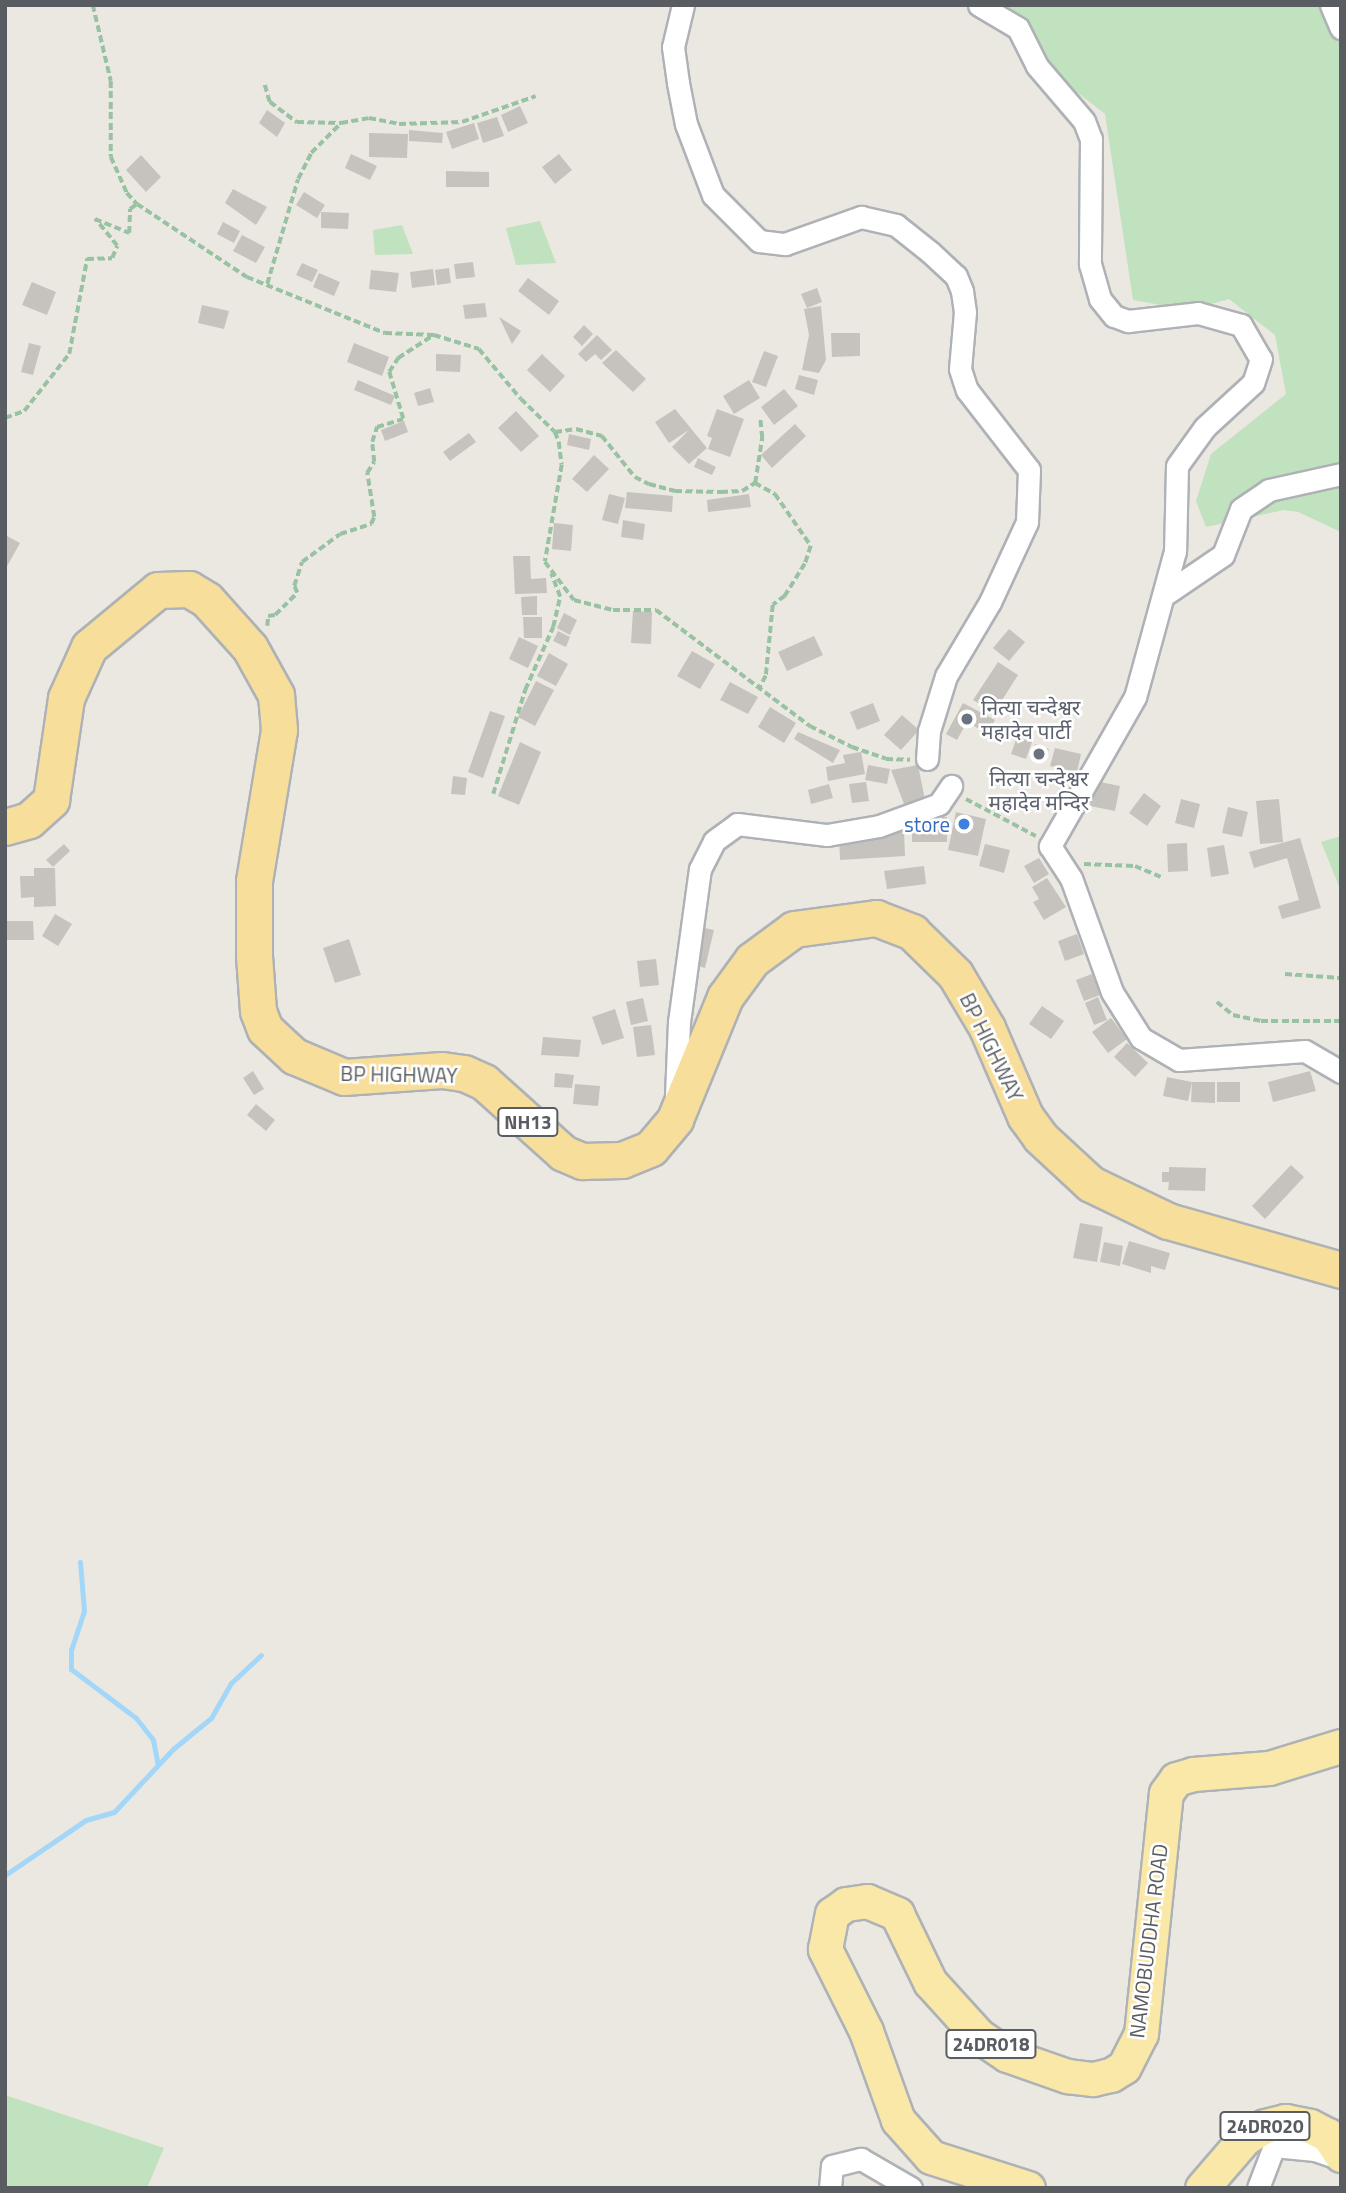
<!DOCTYPE html>
<html>
<head>
<meta charset="utf-8">
<style>
  body { margin:0 }
  #map { position:relative; width:1346px; height:2193px; overflow:hidden; background:#ebe8e1; font-family:"Titillium Web","Noto Sans Devanagari",sans-serif }
  div>[style] { position:absolute }
  .green>* { inset:0; background:#c0e2be }
  .stream>* { height:5px; margin:-2.5px; padding:0 2.5px; transform-origin:2.5px; border-radius:2.5px; background:#a3d7f9 }
  .building>* { inset:0; background:#c6c3be }
  .path>* { height:3.5px; margin-top:-1.75px; transform-origin:0; background:repeating-linear-gradient(90deg,#98c2a2 0 7px,transparent 0 10.5px) }
  .roads { filter:drop-shadow(2px 0 #aeb2b6) drop-shadow(-2px 0 #aeb2b6) drop-shadow(0 2px #aeb2b6) drop-shadow(0 -2px #aeb2b6) }
  .minor>* { height:21px; margin:-10.5px; padding:0 10.5px; transform-origin:10.5px; border-radius:10.5px; background:#fff }
  .primary>* { height:33px; margin:-16.5px; padding:0 16.5px; transform-origin:16.5px; border-radius:16.5px; background:#f9e8a8 }
  .trunk>* { height:35px; margin:-17.5px; padding:0 17.5px; transform-origin:17.5px; border-radius:17.5px; background:#f7df9b }
  .dots>* { width:19px; height:19px; translate:-50% -50%; box-sizing:border-box; border:4px solid #fff; border-radius:50% }
  span { translate:-50% -50%; white-space:nowrap; text-align:center; line-height:1.15; -webkit-text-stroke:5px #fff; paint-order:stroke }
  .shield-label span { padding:2px 5px; background:#fff; border:2px solid; border-radius:5px; -webkit-text-stroke-width:0 }
  .shield-label { font-size:19px; color:#595d61; font-weight:700 }
  .worship-label { font-size:21px; color:#5b616d }
  .left { translate:0 -50%; text-align:left }
  .shop-label { font-size:21px; color:#366cbe }
  .right { translate:-100% -50%; text-align:right }
  .street-label { font-size:21px; color:#595d61 }
  .frame { position:absolute; inset:0; border:7px solid #595d61; pointer-events:none }
</style>
</head>
<body>
<div id="map">
  <div class="green">
    <i style="clip-path:polygon(1007px 5px,1341px 5px,1341px 532px,1298px 512px,1284px 510px,1206px 527px,1196px 501px,1211px 454px,1286px 394px,1275px 335px,1229px 299px,1189px 310px,1133px 300px,1105px 114px,1060px 79px)"></i>
    <i style="clip-path:polygon(540px 221px,556px 263px,516px 265px,506px 228px)"></i>
    <i style="clip-path:polygon(402px 225px,413px 254px,375px 255px,373px 230px)"></i>
    <i style="clip-path:polygon(1341px 836px,1341px 891px,1321px 842px)"></i>
    <i style="clip-path:polygon(5px 2095px,164px 2148px,147px 2188px,5px 2188px)"></i>
  </div>
  <div class="stream">
    <i style="left:80px;top:1562px;width:49px;rotate:85.3deg"></i>
    <i style="left:84px;top:1611px;width:41px;rotate:108.4deg"></i>
    <i style="left:71px;top:1650px;width:19px;rotate:90deg"></i>
    <i style="left:71px;top:1669px;width:81px;rotate:37deg"></i>
    <i style="left:136px;top:1718px;width:28px;rotate:52deg"></i>
    <i style="left:153px;top:1740px;width:25px;rotate:79deg"></i>
    <i style="left:5px;top:1875px;width:98px;rotate:-34.2deg"></i>
    <i style="left:86px;top:1820px;width:29px;rotate:-16deg"></i>
    <i style="left:114px;top:1812px;width:86px;rotate:-46.9deg"></i>
    <i style="left:173px;top:1749px;width:49px;rotate:-39.2deg"></i>
    <i style="left:211px;top:1718px;width:40px;rotate:-60.3deg"></i>
    <i style="left:231px;top:1683px;width:41px;rotate:-43deg"></i>
  </div>
  <div class="building">
    <i style="clip-path:polygon(520px 106px,528px 123px,508px 132px,501px 115px)"></i>
    <i style="clip-path:polygon(267px 110px,285px 123px,277px 137px,259px 123px)"></i>
    <i style="clip-path:polygon(497px 117px,504px 136px,483px 143px,477px 123px)"></i>
    <i style="clip-path:polygon(474px 123px,479px 139px,452px 149px,446px 132px)"></i>
    <i style="clip-path:polygon(409px 130px,443px 133px,442px 143px,409px 141px)"></i>
    <i style="clip-path:polygon(369px 133px,408px 134px,407px 158px,369px 157px)"></i>
    <i style="clip-path:polygon(351px 154px,377px 166px,370px 180px,345px 168px)"></i>
    <i style="clip-path:polygon(559px 154px,572px 170px,555px 184px,542px 167px)"></i>
    <i style="clip-path:polygon(141px 155px,161px 177px,146px 192px,126px 170px)"></i>
    <i style="clip-path:polygon(446px 171px,489px 172px,489px 187px,446px 187px)"></i>
    <i style="clip-path:polygon(233px 189px,267px 207px,256px 225px,225px 203px)"></i>
    <i style="clip-path:polygon(304px 192px,325px 205px,317px 218px,296px 205px)"></i>
    <i style="clip-path:polygon(321px 212px,349px 213px,348px 229px,321px 228px)"></i>
    <i style="clip-path:polygon(223px 222px,240px 231px,234px 243px,217px 234px)"></i>
    <i style="clip-path:polygon(242px 235px,265px 247px,256px 263px,233px 251px)"></i>
    <i style="clip-path:polygon(473px 262px,475px 277px,456px 279px,454px 264px)"></i>
    <i style="clip-path:polygon(302px 263px,318px 270px,312px 282px,296px 275px)"></i>
    <i style="clip-path:polygon(449px 268px,451px 283px,437px 285px,435px 270px)"></i>
    <i style="clip-path:polygon(433px 269px,435px 285px,412px 288px,410px 272px)"></i>
    <i style="clip-path:polygon(371px 270px,399px 273px,396px 292px,369px 289px)"></i>
    <i style="clip-path:polygon(319px 273px,340px 282px,334px 296px,313px 287px)"></i>
    <i style="clip-path:polygon(528px 278px,559px 301px,549px 315px,518px 291px)"></i>
    <i style="clip-path:polygon(32px 282px,56px 292px,47px 315px,22px 305px)"></i>
    <i style="clip-path:polygon(817px 288px,822px 302px,807px 308px,801px 294px)"></i>
    <i style="clip-path:polygon(485px 303px,487px 317px,465px 319px,463px 305px)"></i>
    <i style="clip-path:polygon(202px 305px,229px 311px,224px 329px,198px 323px)"></i>
    <i style="clip-path:polygon(821px 306px,826px 360px,819px 373px,802px 370px,809px 335px,804px 309px)"></i>
    <i style="clip-path:polygon(499px 317px,521px 331px,512px 344px)"></i>
    <i style="clip-path:polygon(584px 325px,593px 334px,582px 346px,573px 337px)"></i>
    <i style="clip-path:polygon(831px 333px,860px 333px,860px 356px,832px 357px)"></i>
    <i style="clip-path:polygon(597px 335px,612px 350px,601px 360px,595px 354px,586px 362px,578px 354px)"></i>
    <i style="clip-path:polygon(29px 343px,41px 346px,33px 375px,21px 372px)"></i>
    <i style="clip-path:polygon(354px 343px,389px 357px,382px 376px,347px 362px)"></i>
    <i style="clip-path:polygon(616px 350px,646px 379px,633px 392px,602px 363px)"></i>
    <i style="clip-path:polygon(764px 351px,778px 356px,766px 387px,752px 382px)"></i>
    <i style="clip-path:polygon(436px 354px,461px 355px,460px 372px,436px 371px)"></i>
    <i style="clip-path:polygon(542px 354px,565px 376px,550px 392px,527px 370px)"></i>
    <i style="clip-path:polygon(799px 375px,818px 380px,814px 395px,795px 389px)"></i>
    <i style="clip-path:polygon(358px 380px,395px 396px,391px 405px,354px 390px)"></i>
    <i style="clip-path:polygon(749px 380px,760px 398px,734px 414px,723px 396px)"></i>
    <i style="clip-path:polygon(430px 388px,434px 402px,418px 406px,414px 393px)"></i>
    <i style="clip-path:polygon(784px 389px,798px 406px,774px 425px,761px 407px)"></i>
    <i style="clip-path:polygon(675px 409px,707px 448px,689px 464px,672px 447px,689px 430px,669px 443px,655px 422px)"></i>
    <i style="clip-path:polygon(717px 409px,744px 419px,730px 457px,708px 449px,712px 438px,707px 436px)"></i>
    <i style="clip-path:polygon(516px 411px,539px 436px,521px 452px,498px 428px)"></i>
    <i style="clip-path:polygon(404px 421px,408px 432px,385px 441px,381px 430px)"></i>
    <i style="clip-path:polygon(795px 424px,806px 436px,772px 468px,761px 455px)"></i>
    <i style="clip-path:polygon(469px 433px,476px 442px,450px 461px,443px 452px)"></i>
    <i style="clip-path:polygon(569px 434px,591px 439px,589px 450px,567px 445px)"></i>
    <i style="clip-path:polygon(594px 455px,609px 469px,587px 492px,572px 479px)"></i>
    <i style="clip-path:polygon(698px 458px,716px 467px,712px 475px,694px 467px)"></i>
    <i style="clip-path:polygon(627px 492px,673px 496px,672px 512px,625px 508px)"></i>
    <i style="clip-path:polygon(609px 494px,625px 498px,618px 524px,602px 520px)"></i>
    <i style="clip-path:polygon(749px 494px,751px 507px,708px 512px,707px 500px)"></i>
    <i style="clip-path:polygon(623px 520px,645px 524px,643px 540px,621px 537px)"></i>
    <i style="clip-path:polygon(554px 523px,573px 525px,571px 551px,552px 549px)"></i>
    <i style="clip-path:polygon(5px 535px,20px 543px,5px 570px)"></i>
    <i style="clip-path:polygon(513px 556px,530px 556px,531px 579px,546px 578px,547px 593px,515px 594px)"></i>
    <i style="clip-path:polygon(537px 596px,537px 615px,522px 615px,521px 597px)"></i>
    <i style="clip-path:polygon(633px 611px,652px 612px,651px 644px,631px 643px)"></i>
    <i style="clip-path:polygon(564px 613px,577px 620px,570px 635px,557px 628px)"></i>
    <i style="clip-path:polygon(523px 617px,542px 617px,542px 638px,524px 638px)"></i>
    <i style="clip-path:polygon(1009px 629px,1025px 642px,1009px 661px,993px 648px)"></i>
    <i style="clip-path:polygon(558px 631px,570px 637px,566px 647px,553px 641px)"></i>
    <i style="clip-path:polygon(814px 636px,823px 655px,787px 671px,778px 652px)"></i>
    <i style="clip-path:polygon(519px 637px,538px 646px,528px 668px,509px 659px)"></i>
    <i style="clip-path:polygon(692px 651px,715px 664px,700px 689px,677px 676px)"></i>
    <i style="clip-path:polygon(549px 653px,568px 664px,556px 686px,537px 676px)"></i>
    <i style="clip-path:polygon(998px 662px,1018px 675px,994px 713px,973px 700px)"></i>
    <i style="clip-path:polygon(536px 681px,554px 690px,535px 726px,518px 717px)"></i>
    <i style="clip-path:polygon(730px 682px,758px 697px,748px 714px,720px 700px)"></i>
    <i style="clip-path:polygon(873px 703px,880px 721px,857px 730px,850px 712px)"></i>
    <i style="clip-path:polygon(963px 703px,995px 720px,988px 734px,967px 722px,957px 740px,946px 734px)"></i>
    <i style="clip-path:polygon(770px 707px,796px 723px,784px 743px,758px 727px)"></i>
    <i style="clip-path:polygon(490px 711px,505px 716px,483px 778px,468px 772px)"></i>
    <i style="clip-path:polygon(902px 715px,919px 730px,901px 750px,884px 735px)"></i>
    <i style="clip-path:polygon(798px 732px,840px 750px,833px 763px,794px 739px)"></i>
    <i style="clip-path:polygon(1017px 737px,1032px 742px,1026px 759px,1011px 754px)"></i>
    <i style="clip-path:polygon(520px 742px,541px 752px,519px 805px,498px 796px)"></i>
    <i style="clip-path:polygon(1035px 744px,1049px 749px,1044px 762px,1030px 757px)"></i>
    <i style="clip-path:polygon(1055px 748px,1081px 754px,1077px 772px,1050px 766px)"></i>
    <i style="clip-path:polygon(861px 752px,865px 774px,828px 781px,826px 767px,845px 763px,843px 755px)"></i>
    <i style="clip-path:polygon(868px 765px,890px 769px,887px 784px,865px 780px)"></i>
    <i style="clip-path:polygon(918px 765px,925px 800px,904px 804px,891px 770px)"></i>
    <i style="clip-path:polygon(453px 776px,467px 778px,465px 795px,451px 794px)"></i>
    <i style="clip-path:polygon(1095px 781px,1120px 786px,1115px 811px,1090px 806px)"></i>
    <i style="clip-path:polygon(866px 782px,869px 801px,852px 803px,849px 784px)"></i>
    <i style="clip-path:polygon(829px 784px,833px 798px,811px 804px,808px 790px)"></i>
    <i style="clip-path:polygon(1144px 793px,1161px 806px,1147px 826px,1129px 813px)"></i>
    <i style="clip-path:polygon(1181px 799px,1200px 804px,1194px 828px,1175px 823px)"></i>
    <i style="clip-path:polygon(1279px 799px,1283px 842px,1260px 844px,1256px 801px)"></i>
    <i style="clip-path:polygon(1228px 807px,1248px 812px,1242px 837px,1222px 833px)"></i>
    <i style="clip-path:polygon(956px 812px,986px 819px,978px 856px,948px 850px)"></i>
    <i style="clip-path:polygon(912px 817px,947px 817px,947px 842px,912px 842px)"></i>
    <i style="clip-path:polygon(904px 831px,905px 856px,840px 860px,839px 834px)"></i>
    <i style="clip-path:polygon(1300px 838px,1321px 908px,1282px 919px,1278px 906px,1299px 900px,1287px 858px,1254px 868px,1249px 852px)"></i>
    <i style="clip-path:polygon(1187px 843px,1188px 871px,1168px 872px,1167px 844px)"></i>
    <i style="clip-path:polygon(64px 844px,70px 851px,53px 867px,46px 860px)"></i>
    <i style="clip-path:polygon(985px 844px,1010px 850px,1004px 873px,979px 866px)"></i>
    <i style="clip-path:polygon(1224px 845px,1229px 874px,1211px 877px,1207px 848px)"></i>
    <i style="clip-path:polygon(1039px 858px,1049px 874px,1034px 883px,1024px 866px)"></i>
    <i style="clip-path:polygon(924px 866px,926px 884px,887px 889px,884px 871px)"></i>
    <i style="clip-path:polygon(34px 868px,55px 868px,56px 906px,34px 907px,34px 897px,21px 898px,20px 876px,34px 876px)"></i>
    <i style="clip-path:polygon(1047px 878px,1066px 907px,1044px 920px,1033px 902px,1039px 899px,1032px 887px)"></i>
    <i style="clip-path:polygon(55px 914px,72px 924px,58px 946px,42px 936px)"></i>
    <i style="clip-path:polygon(5px 921px,33px 921px,34px 940px,5px 940px)"></i>
    <i style="clip-path:polygon(700px 927px,714px 930px,705px 968px,691px 964px)"></i>
    <i style="clip-path:polygon(1077px 934px,1084px 954px,1065px 961px,1058px 941px)"></i>
    <i style="clip-path:polygon(349px 939px,361px 975px,335px 983px,323px 948px)"></i>
    <i style="clip-path:polygon(656px 959px,659px 985px,640px 987px,637px 961px)"></i>
    <i style="clip-path:polygon(1092px 974px,1100px 995px,1084px 1001px,1076px 980px)"></i>
    <i style="clip-path:polygon(1098px 997px,1107px 1020px,1094px 1025px,1085px 1003px)"></i>
    <i style="clip-path:polygon(643px 998px,648px 1021px,631px 1025px,626px 1002px)"></i>
    <i style="clip-path:polygon(1042px 1006px,1064px 1021px,1051px 1039px,1029px 1024px)"></i>
    <i style="clip-path:polygon(615px 1009px,624px 1038px,602px 1045px,592px 1017px)"></i>
    <i style="clip-path:polygon(1111px 1018px,1127px 1039px,1108px 1053px,1092px 1032px)"></i>
    <i style="clip-path:polygon(651px 1025px,655px 1055px,637px 1057px,633px 1027px)"></i>
    <i style="clip-path:polygon(543px 1037px,581px 1040px,579px 1057px,541px 1055px)"></i>
    <i style="clip-path:polygon(1127px 1043px,1148px 1063px,1135px 1077px,1114px 1057px)"></i>
    <i style="clip-path:polygon(253px 1071px,264px 1089px,254px 1095px,243px 1078px)"></i>
    <i style="clip-path:polygon(1310px 1071px,1316px 1091px,1273px 1102px,1268px 1082px)"></i>
    <i style="clip-path:polygon(555px 1073px,574px 1075px,572px 1088px,554px 1087px)"></i>
    <i style="clip-path:polygon(1167px 1077px,1192px 1082px,1188px 1101px,1163px 1096px)"></i>
    <i style="clip-path:polygon(1192px 1082px,1215px 1082px,1215px 1103px,1191px 1102px)"></i>
    <i style="clip-path:polygon(1217px 1082px,1240px 1082px,1240px 1102px,1217px 1102px)"></i>
    <i style="clip-path:polygon(575px 1084px,600px 1086px,598px 1106px,573px 1104px)"></i>
    <i style="clip-path:polygon(256px 1104px,275px 1120px,266px 1131px,247px 1115px)"></i>
    <i style="clip-path:polygon(1291px 1165px,1304px 1177px,1265px 1219px,1252px 1206px)"></i>
    <i style="clip-path:polygon(1169px 1167px,1206px 1168px,1205px 1191px,1168px 1190px,1169px 1182px,1162px 1182px,1162px 1172px,1169px 1172px)"></i>
    <i style="clip-path:polygon(1080px 1223px,1103px 1227px,1097px 1262px,1073px 1258px)"></i>
    <i style="clip-path:polygon(1129px 1241px,1170px 1253px,1165px 1270px,1151px 1266px,1151px 1273px,1122px 1264px)"></i>
    <i style="clip-path:polygon(1104px 1242px,1123px 1246px,1120px 1266px,1100px 1262px)"></i>
  </div>
  <div class="path">
    <i style="left:93px;top:5px;width:78px;rotate:76.7deg"></i>
    <i style="left:111px;top:81px;width:76px;rotate:90deg"></i>
    <i style="left:111px;top:157px;width:39px;rotate:66deg"></i>
    <i style="left:127px;top:193px;width:15px;rotate:48deg"></i>
    <i style="left:137px;top:204px;width:132px;rotate:33.6deg"></i>
    <i style="left:247px;top:277px;width:149px;rotate:22.1deg"></i>
    <i style="left:385px;top:333px;width:49px;rotate:2.3deg"></i>
    <i style="left:434px;top:335px;width:47px;rotate:17.3deg"></i>
    <i style="left:479px;top:349px;width:65px;rotate:50deg"></i>
    <i style="left:521px;top:399px;width:47px;rotate:44.1deg"></i>
    <i style="left:555px;top:432px;width:11px;rotate:68deg"></i>
    <i style="left:559px;top:442px;width:23px;rotate:83deg"></i>
    <i style="left:562px;top:465px;width:98px;rotate:99.9deg"></i>
    <i style="left:545px;top:562px;width:48px;rotate:52.7deg"></i>
    <i style="left:574px;top:600px;width:40px;rotate:14.4deg"></i>
    <i style="left:613px;top:610px;width:43px"></i>
    <i style="left:656px;top:610px;width:193px;rotate:37deg"></i>
    <i style="left:810px;top:726px;width:47px;rotate:26.6deg"></i>
    <i style="left:852px;top:747px;width:36px;rotate:19deg"></i>
    <i style="left:886px;top:759px;width:24px;rotate:2deg"></i>
    <i style="left:265px;top:85px;width:18px;rotate:74deg"></i>
    <i style="left:270px;top:102px;width:34px;rotate:37deg"></i>
    <i style="left:297px;top:122px;width:44px;rotate:1.3deg"></i>
    <i style="left:267px;top:284px;width:109px;rotate:-73.6deg"></i>
    <i style="left:298px;top:179px;width:29px;rotate:-63deg"></i>
    <i style="left:311px;top:153px;width:42px;rotate:-45deg"></i>
    <i style="left:341px;top:123px;width:28px;rotate:-10deg"></i>
    <i style="left:369px;top:118px;width:31px;rotate:11deg"></i>
    <i style="left:399px;top:124px;width:63px;rotate:-1.8deg"></i>
    <i style="left:462px;top:122px;width:78px;rotate:-19.4deg"></i>
    <i style="left:5px;top:418px;width:20px;rotate:-20deg"></i>
    <i style="left:24px;top:411px;width:73px;rotate:-51.7deg"></i>
    <i style="left:69px;top:354px;width:97px;rotate:-79.3deg"></i>
    <i style="left:87px;top:259px;width:25px;rotate:-2deg"></i>
    <i style="left:112px;top:258px;width:13px;rotate:-67deg"></i>
    <i style="left:117px;top:246px;width:35px;rotate:-129deg"></i>
    <i style="left:95px;top:219px;width:37px;rotate:22deg"></i>
    <i style="left:129px;top:233px;width:24px;rotate:-88deg"></i>
    <i style="left:130px;top:209px;width:9px;rotate:-36deg"></i>
    <i style="left:555px;top:432px;width:21px;rotate:-8deg"></i>
    <i style="left:576px;top:429px;width:27px;rotate:15deg"></i>
    <i style="left:602px;top:436px;width:53px;rotate:51.2deg"></i>
    <i style="left:635px;top:477px;width:16px;rotate:27deg"></i>
    <i style="left:649px;top:484px;width:27px;rotate:15deg"></i>
    <i style="left:675px;top:491px;width:46px;rotate:1.2deg"></i>
    <i style="left:721px;top:492px;width:21px;rotate:-3deg"></i>
    <i style="left:742px;top:491px;width:15px;rotate:-32deg"></i>
    <i style="left:755px;top:483px;width:46px;rotate:-81.2deg"></i>
    <i style="left:762px;top:438px;width:19px;rotate:-96deg"></i>
    <i style="left:755px;top:483px;width:23px;rotate:29deg"></i>
    <i style="left:775px;top:494px;width:63px;rotate:55.3deg"></i>
    <i style="left:811px;top:546px;width:19px;rotate:108deg"></i>
    <i style="left:805px;top:564px;width:38px;rotate:122deg"></i>
    <i style="left:785px;top:596px;width:15px;rotate:143deg"></i>
    <i style="left:773px;top:605px;width:71px;rotate:95.6deg"></i>
    <i style="left:766px;top:676px;width:15px;rotate:118deg"></i>
    <i style="left:267px;top:626px;width:10px;rotate:-84deg"></i>
    <i style="left:268px;top:616px;width:7px;rotate:-8deg"></i>
    <i style="left:275px;top:615px;width:31px;rotate:-45deg"></i>
    <i style="left:297px;top:593px;width:8px;rotate:-113deg"></i>
    <i style="left:294px;top:586px;width:25px;rotate:-72deg"></i>
    <i style="left:302px;top:562px;width:47px;rotate:-36.4deg"></i>
    <i style="left:340px;top:534px;width:33px;rotate:-18deg"></i>
    <i style="left:371px;top:524px;width:8px;rotate:-67deg"></i>
    <i style="left:374px;top:517px;width:45px;rotate:-99deg"></i>
    <i style="left:367px;top:473px;width:13px;rotate:-58deg"></i>
    <i style="left:374px;top:462px;width:20px;rotate:-96deg"></i>
    <i style="left:372px;top:442px;width:16px;rotate:-72deg"></i>
    <i style="left:377px;top:427px;width:27px;rotate:-17deg"></i>
    <i style="left:403px;top:419px;width:49px;rotate:-106.6deg"></i>
    <i style="left:389px;top:372px;width:17px;rotate:-57deg"></i>
    <i style="left:398px;top:358px;width:40px;rotate:-32.9deg"></i>
    <i style="left:493px;top:794px;width:109px;rotate:-72.9deg"></i>
    <i style="left:525px;top:690px;width:69px;rotate:-66deg"></i>
    <i style="left:553px;top:627px;width:31px;rotate:-77deg"></i>
    <i style="left:560px;top:597px;width:25px;rotate:-111deg"></i>
    <i style="left:966px;top:799px;width:79px;rotate:27.9deg"></i>
    <i style="left:1084px;top:864px;width:51px;rotate:2.2deg"></i>
    <i style="left:1135px;top:866px;width:30px;rotate:23deg"></i>
    <i style="left:1285px;top:974px;width:56px;rotate:4.1deg"></i>
    <i style="left:1217px;top:1002px;width:21px;rotate:39deg"></i>
    <i style="left:1233px;top:1015px;width:29px;rotate:12deg"></i>
    <i style="left:1261px;top:1021px;width:80px"></i>
  </div>
  <div class="roads">
    <div class="minor">
      <i style="left:683px;top:5px;width:43px;rotate:103.4deg"></i>
      <i style="left:673px;top:47px;width:36px;rotate:82deg"></i>
      <i style="left:678px;top:83px;width:42px;rotate:79deg"></i>
      <i style="left:686px;top:124px;width:76px;rotate:69.2deg"></i>
      <i style="left:713px;top:195px;width:65px;rotate:45deg"></i>
      <i style="left:759px;top:241px;width:26px;rotate:7deg"></i>
      <i style="left:785px;top:244px;width:81px;rotate:-19.6deg"></i>
      <i style="left:861px;top:217px;width:36px;rotate:13deg"></i>
      <i style="left:896px;top:225px;width:43px;rotate:38.5deg"></i>
      <i style="left:930px;top:252px;width:35px;rotate:43deg"></i>
      <i style="left:956px;top:276px;width:16px;rotate:68deg"></i>
      <i style="left:962px;top:291px;width:21px;rotate:82deg"></i>
      <i style="left:965px;top:312px;width:57px;rotate:95deg"></i>
      <i style="left:960px;top:369px;width:22px;rotate:72deg"></i>
      <i style="left:967px;top:390px;width:101px;rotate:52.2deg"></i>
      <i style="left:1029px;top:470px;width:52px;rotate:92.2deg"></i>
      <i style="left:1027px;top:522px;width:88px;rotate:114.8deg"></i>
      <i style="left:990px;top:602px;width:86px;rotate:120.7deg"></i>
      <i style="left:946px;top:676px;width:58px;rotate:107.2deg"></i>
      <i style="left:929px;top:731px;width:28px;rotate:94deg"></i>
      <i style="left:979px;top:5px;width:45px;rotate:30.5deg"></i>
      <i style="left:1018px;top:28px;width:42px;rotate:63.4deg"></i>
      <i style="left:1037px;top:66px;width:72px;rotate:49.5deg"></i>
      <i style="left:1084px;top:121px;width:19px;rotate:69deg"></i>
      <i style="left:1091px;top:139px;width:125px;rotate:90.5deg"></i>
      <i style="left:1090px;top:264px;width:36px;rotate:74deg"></i>
      <i style="left:1100px;top:299px;width:22px;rotate:51deg"></i>
      <i style="left:1114px;top:316px;width:15px;rotate:20deg"></i>
      <i style="left:1128px;top:321px;width:70px;rotate:-6.5deg"></i>
      <i style="left:1198px;top:313px;width:45px;rotate:15.6deg"></i>
      <i style="left:1241px;top:325px;width:39px;rotate:60deg"></i>
      <i style="left:1261px;top:359px;width:25px;rotate:108deg"></i>
      <i style="left:1253px;top:383px;width:65px;rotate:137.5deg"></i>
      <i style="left:1205px;top:427px;width:48px;rotate:125.7deg"></i>
      <i style="left:1177px;top:466px;width:85px;rotate:91.3deg"></i>
      <i style="left:1175px;top:551px;width:151px;rotate:105.3deg"></i>
      <i style="left:1135px;top:697px;width:172px;rotate:119.7deg"></i>
      <i style="left:1050px;top:846px;width:38px;rotate:57deg"></i>
      <i style="left:1071px;top:878px;width:121px;rotate:70.2deg"></i>
      <i style="left:1112px;top:992px;width:54px;rotate:57.8deg"></i>
      <i style="left:1141px;top:1038px;width:44px;rotate:30.1deg"></i>
      <i style="left:1179px;top:1060px;width:126px;rotate:-4.1deg"></i>
      <i style="left:1305px;top:1051px;width:42px;rotate:30.3deg"></i>
      <i style="left:1331px;top:5px;width:25px;rotate:67deg"></i>
      <i style="left:1167px;top:593px;width:68px;rotate:-34.2deg"></i>
      <i style="left:1223px;top:555px;width:49px;rotate:-68.6deg"></i>
      <i style="left:1241px;top:509px;width:34px;rotate:-34deg"></i>
      <i style="left:1269px;top:490px;width:74px;rotate:-12.5deg"></i>
      <i style="left:676px;top:1096px;width:74px;rotate:-87.7deg"></i>
      <i style="left:679px;top:1022px;width:154px;rotate:-82.2deg"></i>
      <i style="left:700px;top:869px;width:31px;rotate:-63deg"></i>
      <i style="left:714px;top:841px;width:29px;rotate:-36deg"></i>
      <i style="left:737px;top:824px;width:91px;rotate:7deg"></i>
      <i style="left:827px;top:835px;width:53px;rotate:-9.8deg"></i>
      <i style="left:879px;top:826px;width:64px;rotate:-20.1deg"></i>
      <i style="left:939px;top:804px;width:22px;rotate:-56deg"></i>
      <i style="left:830px;top:2188px;width:22px;rotate:-85deg"></i>
      <i style="left:832px;top:2166px;width:30px;rotate:-14deg"></i>
      <i style="left:861px;top:2159px;width:58px;rotate:30.1deg"></i>
      <i style="left:1258px;top:2188px;width:45px;rotate:-69.1deg"></i>
      <i style="left:1274px;top:2146px;width:41px;rotate:5.6deg"></i>
      <i style="left:1315px;top:2150px;width:28px;rotate:19deg"></i>
    </div>
    <div class="primary">
      <i style="left:1028px;top:2188px;width:102px;rotate:-162.3deg"></i>
      <i style="left:931px;top:2157px;width:50px;rotate:-131.7deg"></i>
      <i style="left:898px;top:2120px;width:95px;rotate:-109.8deg"></i>
      <i style="left:866px;top:2031px;width:92px;rotate:-116.6deg"></i>
      <i style="left:825px;top:1949px;width:36px;rotate:-79deg"></i>
      <i style="left:832px;top:1914px;width:17px;rotate:-36deg"></i>
      <i style="left:846px;top:1904px;width:21px;rotate:-8deg"></i>
      <i style="left:867px;top:1901px;width:33px;rotate:23deg"></i>
      <i style="left:897px;top:1914px;width:76px;rotate:64.1deg"></i>
      <i style="left:930px;top:1982px;width:73px;rotate:47.8deg"></i>
      <i style="left:979px;top:2036px;width:34px;rotate:34deg"></i>
      <i style="left:1007px;top:2055px;width:64px;rotate:19.3deg"></i>
      <i style="left:1067px;top:2076px;width:26px;rotate:7deg"></i>
      <i style="left:1093px;top:2079px;width:18px;rotate:-13deg"></i>
      <i style="left:1111px;top:2075px;width:15px;rotate:-32deg"></i>
      <i style="left:1124px;top:2067px;width:37px;rotate:-63deg"></i>
      <i style="left:1141px;top:2034px;width:242px;rotate:-84.1deg"></i>
      <i style="left:1166px;top:1793px;width:17px;rotate:-54deg"></i>
      <i style="left:1176px;top:1779px;width:18px;rotate:-16deg"></i>
      <i style="left:1193px;top:1774px;width:76px;rotate:-4.5deg"></i>
      <i style="left:1269px;top:1768px;width:75px;rotate:-17deg"></i>
      <i style="left:1202px;top:2188px;width:66px;rotate:-49.3deg"></i>
      <i style="left:1245px;top:2138px;width:23px;rotate:-31deg"></i>
      <i style="left:1265px;top:2126px;width:21px;rotate:-14deg"></i>
      <i style="left:1285px;top:2121px;width:25px;rotate:11deg"></i>
      <i style="left:1310px;top:2126px;width:20px;rotate:27deg"></i>
      <i style="left:1328px;top:2135px;width:24px;rotate:57deg"></i>
    </div>
    <div class="trunk">
      <i style="left:5px;top:827px;width:25px;rotate:-16deg"></i>
      <i style="left:29px;top:820px;width:30px;rotate:-42deg"></i>
      <i style="left:51px;top:800px;width:103px;rotate:-81.6deg"></i>
      <i style="left:66px;top:698px;width:56px;rotate:-65.7deg"></i>
      <i style="left:89px;top:647px;width:89px;rotate:-39.6deg"></i>
      <i style="left:158px;top:590px;width:31px;rotate:-2deg"></i>
      <i style="left:189px;top:589px;width:21px;rotate:31deg"></i>
      <i style="left:207px;top:600px;width:64px;rotate:48.1deg"></i>
      <i style="left:250px;top:648px;width:54px;rotate:61deg"></i>
      <i style="left:276px;top:695px;width:35px;rotate:85deg"></i>
      <i style="left:279px;top:730px;width:153px;rotate:99.4deg"></i>
      <i style="left:254px;top:881px;width:75px;rotate:90deg"></i>
      <i style="left:254px;top:956px;width:55px;rotate:85.8deg"></i>
      <i style="left:258px;top:1011px;width:19px;rotate:69deg"></i>
      <i style="left:265px;top:1029px;width:40px;rotate:43deg"></i>
      <i style="left:294px;top:1056px;width:54px;rotate:22.8deg"></i>
      <i style="left:344px;top:1077px;width:98px;rotate:-4.1deg"></i>
      <i style="left:442px;top:1070px;width:22px;rotate:8deg"></i>
      <i style="left:464px;top:1073px;width:22px;rotate:24deg"></i>
      <i style="left:484px;top:1082px;width:106px;rotate:41.9deg"></i>
      <i style="left:563px;top:1153px;width:21px;rotate:23deg"></i>
      <i style="left:582px;top:1161px;width:40px;rotate:-1.4deg"></i>
      <i style="left:622px;top:1160px;width:31px;rotate:-22deg"></i>
      <i style="left:651px;top:1148px;width:38px;rotate:-50deg"></i>
      <i style="left:675px;top:1119px;width:132px;rotate:-67.7deg"></i>
      <i style="left:725px;top:997px;width:46px;rotate:-53.9deg"></i>
      <i style="left:752px;top:960px;width:52px;rotate:-36.4deg"></i>
      <i style="left:794px;top:929px;width:83px;rotate:-7.6deg"></i>
      <i style="left:876px;top:918px;width:39px;rotate:21deg"></i>
      <i style="left:912px;top:932px;width:60px;rotate:44.3deg"></i>
      <i style="left:955px;top:974px;width:63px;rotate:59.3deg"></i>
      <i style="left:987px;top:1028px;width:96px;rotate:66.6deg"></i>
      <i style="left:1025px;top:1116px;width:26px;rotate:54deg"></i>
      <i style="left:1040px;top:1137px;width:69px;rotate:42.7deg"></i>
      <i style="left:1091px;top:1184px;width:85px;rotate:25.7deg"></i>
      <i style="left:1168px;top:1221px;width:180px;rotate:15.8deg"></i>
    </div>
  </div>
  <div class="dots">
    <i style="left:967px;top:719px;background:#6b7280"></i>
    <i style="left:1039px;top:754px;background:#6b7280"></i>
    <i style="left:964px;top:824px;background:#3f7fe0"></i>
  </div>
  <div class="shield-label">
    <span style="left:528px;top:1122px">NH13</span>
    <span style="left:991px;top:2044px">24DR018</span>
    <span style="left:1265px;top:2126px">24DR020</span>
  </div>
  <div class="worship-label">
    <span class="left" style="left:981px;top:719px">नित्या चन्देश्वर<br>महादेव पार्टी</span>
    <span style="left:1039px;top:790px">नित्या चन्देश्वर<br>महादेव मन्दिर</span>
  </div>
  <div class="shop-label">
    <span class="right" style="left:950px;top:824px">store</span>
  </div>
  <div class="street-label">
    <span style="left:992px;top:1047px;rotate:64deg">BP HIGHWAY</span>
    <span style="left:399px;top:1074px;rotate:1deg">BP HIGHWAY</span>
    <span style="left:1148px;top:1941px;rotate:-83deg">NAMOBUDDHA ROAD</span>
  </div>
  <div class="frame"></div>
</div>
</body>
</html>
